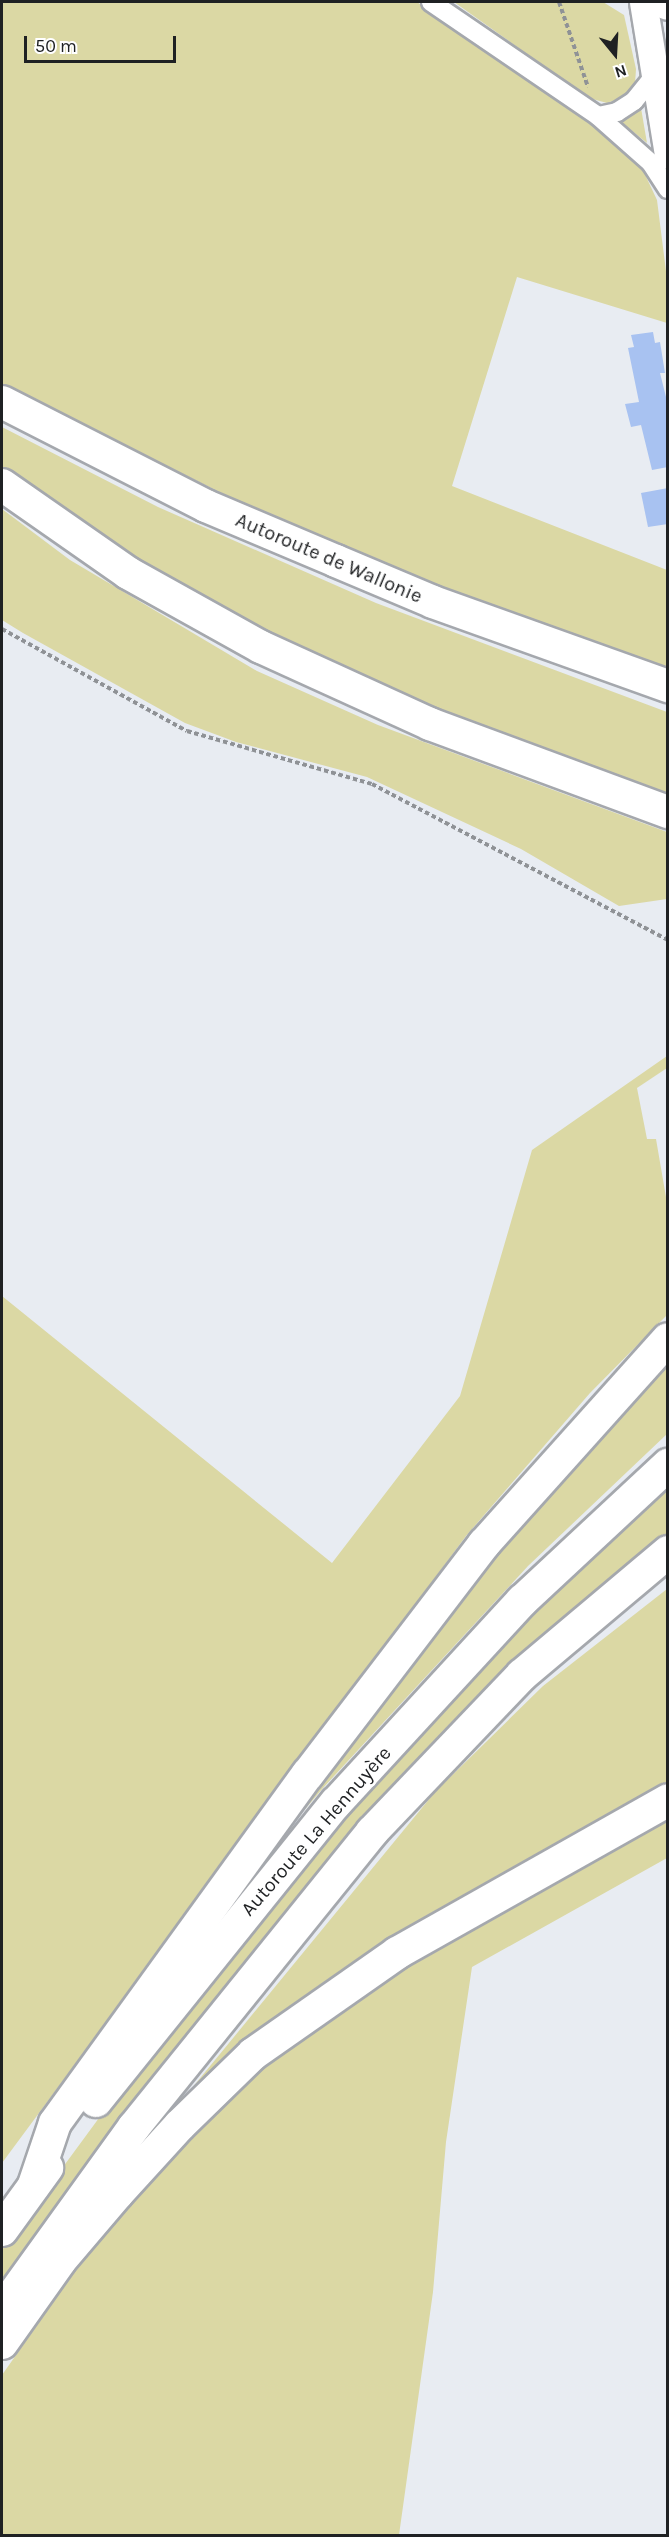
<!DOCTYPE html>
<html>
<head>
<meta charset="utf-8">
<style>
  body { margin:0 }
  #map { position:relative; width:669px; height:2537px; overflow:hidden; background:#e8ecf2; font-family:Karla,sans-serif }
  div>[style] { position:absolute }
  .green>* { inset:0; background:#dbd8a4 }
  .building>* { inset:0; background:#a8c2f1 }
  .path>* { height:4px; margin-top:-2px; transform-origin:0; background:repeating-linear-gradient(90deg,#8f9296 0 4.5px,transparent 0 7.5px) }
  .roads { filter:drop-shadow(2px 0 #a5a8ad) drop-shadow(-2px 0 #a5a8ad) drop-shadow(0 2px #a5a8ad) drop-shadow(0 -2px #a5a8ad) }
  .street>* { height:18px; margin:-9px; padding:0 9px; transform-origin:9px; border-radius:9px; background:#fff }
  .primary>* { height:27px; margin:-13.5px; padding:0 13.5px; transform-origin:13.5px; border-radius:13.5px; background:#fff }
  .highway>* { height:32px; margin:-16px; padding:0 16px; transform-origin:16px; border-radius:16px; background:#fff }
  span { translate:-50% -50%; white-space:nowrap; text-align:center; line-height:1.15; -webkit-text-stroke:5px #fff; paint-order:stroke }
  .street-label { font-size:20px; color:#1f2123 }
  .frame { position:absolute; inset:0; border:3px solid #1f2123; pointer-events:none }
  .north { position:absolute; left:585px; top:24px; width:60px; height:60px; -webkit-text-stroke:4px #fff; paint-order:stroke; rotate:162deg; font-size:16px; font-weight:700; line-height:24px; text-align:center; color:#1f2123 }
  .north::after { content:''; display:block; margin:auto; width:21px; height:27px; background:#1f2123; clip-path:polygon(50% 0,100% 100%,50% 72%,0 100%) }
  .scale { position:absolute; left:24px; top:36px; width:152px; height:27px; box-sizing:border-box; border:3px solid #1f2123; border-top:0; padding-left:8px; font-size:18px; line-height:21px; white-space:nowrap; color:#1f2123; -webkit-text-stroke:4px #fff; paint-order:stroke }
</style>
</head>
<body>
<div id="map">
  <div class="green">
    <i style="clip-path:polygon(2px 2px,417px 2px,602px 131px,641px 166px,657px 200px,667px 279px,667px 323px,517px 277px,452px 486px,667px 570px,667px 669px,525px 622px,298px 531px,2px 384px)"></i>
    <i style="clip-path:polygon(454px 2px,603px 2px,624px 15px,636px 69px,635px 84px,624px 97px,607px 103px,589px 98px)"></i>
    <i style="clip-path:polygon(641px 108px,647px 143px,620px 121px)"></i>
    <i style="clip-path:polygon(2px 427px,158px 507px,376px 603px,667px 712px,667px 799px,335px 670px,142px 570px,2px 471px)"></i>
    <i style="clip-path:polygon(2px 509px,70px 560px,257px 671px,378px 725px,667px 832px,667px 899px,619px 906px,521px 849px,367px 777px,236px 742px,185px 723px,23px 633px,2px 620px)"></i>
    <i style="clip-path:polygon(667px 1056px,667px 1068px,637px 1088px,647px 1139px,656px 1139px,667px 1203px,667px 1315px,590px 1393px,466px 1536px,2px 2163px,2px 1296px,332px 1563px,460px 1396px,532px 1150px)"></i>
    <i style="clip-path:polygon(667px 1349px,667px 1434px,528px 1566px,323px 1788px,241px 1885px,430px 1624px)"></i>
    <i style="clip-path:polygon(667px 1478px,667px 1536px,597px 1592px,2px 2289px,2px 2250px,157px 2039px,248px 1927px,486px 1656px)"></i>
    <i style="clip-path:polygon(667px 1589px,667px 1793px,456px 1906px,151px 2138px,435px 1792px,543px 1686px)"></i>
    <i style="clip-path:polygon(667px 1819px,667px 1858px,472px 1967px,446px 2142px,433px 2292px,399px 2535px,2px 2536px,2px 2375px,84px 2258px,166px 2165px,242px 2086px,315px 2026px,430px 1948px)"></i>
  </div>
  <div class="building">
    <i style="clip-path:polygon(653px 332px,655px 343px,660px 342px,665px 373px,660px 373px,668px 405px,668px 467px,652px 470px,641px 425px,631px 427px,625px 404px,639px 402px,628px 348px,634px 347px,631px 335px)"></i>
    <i style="clip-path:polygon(668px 488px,668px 524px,648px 527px,641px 493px)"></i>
  </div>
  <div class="path">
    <i style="left:559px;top:2px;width:90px;rotate:71.2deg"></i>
    <i style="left:2px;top:629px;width:211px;rotate:28.9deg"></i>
    <i style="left:187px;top:731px;width:192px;rotate:16deg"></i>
    <i style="left:372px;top:784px;width:335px;rotate:27.8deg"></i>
  </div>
  <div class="roads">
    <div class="street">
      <i style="left:431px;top:2px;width:202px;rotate:34.3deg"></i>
      <i style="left:655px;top:75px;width:33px;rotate:129deg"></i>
      <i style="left:634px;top:101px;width:20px;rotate:147deg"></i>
      <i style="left:617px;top:112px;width:19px;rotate:168deg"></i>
      <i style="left:598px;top:116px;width:71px;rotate:41.6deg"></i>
      <i style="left:651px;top:163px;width:31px;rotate:57deg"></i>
    </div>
    <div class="primary">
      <i style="left:643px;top:2px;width:155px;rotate:80.7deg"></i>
    </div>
    <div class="highway">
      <i style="left:664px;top:2px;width:4px;rotate:27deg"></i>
      <i style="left:2px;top:402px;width:229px;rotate:27deg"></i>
      <i style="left:206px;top:506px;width:141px;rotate:22.9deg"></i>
      <i style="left:336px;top:561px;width:105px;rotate:22.9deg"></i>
      <i style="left:433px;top:602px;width:250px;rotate:19.7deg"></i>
      <i style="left:2px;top:485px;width:154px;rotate:34.9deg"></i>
      <i style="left:128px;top:573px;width:152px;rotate:29.1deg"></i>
      <i style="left:261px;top:647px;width:186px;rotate:24.5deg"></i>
      <i style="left:430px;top:724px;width:254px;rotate:20.3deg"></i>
      <i style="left:96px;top:2101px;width:383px;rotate:-51.2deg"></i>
      <i style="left:336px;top:1803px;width:275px;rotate:-47.4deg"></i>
      <i style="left:522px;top:1601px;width:200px;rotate:-43deg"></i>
      <i style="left:34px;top:2185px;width:65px;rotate:-71.3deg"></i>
      <i style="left:55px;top:2123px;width:431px;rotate:-54.1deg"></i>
      <i style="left:308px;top:1774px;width:290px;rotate:-52.6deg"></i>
      <i style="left:484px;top:1544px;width:275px;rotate:-48.1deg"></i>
      <i style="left:2px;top:2230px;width:77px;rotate:-54deg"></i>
      <i style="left:2px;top:2310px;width:226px;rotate:-54.2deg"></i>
      <i style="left:134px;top:2127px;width:379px;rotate:-51.1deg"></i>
      <i style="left:372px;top:1832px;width:217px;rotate:-46.3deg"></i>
      <i style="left:522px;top:1675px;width:191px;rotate:-40.1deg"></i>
      <i style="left:2px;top:2343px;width:100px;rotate:-54.7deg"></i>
      <i style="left:60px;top:2261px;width:88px;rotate:-49.6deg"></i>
      <i style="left:117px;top:2194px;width:93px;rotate:-47.6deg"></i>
      <i style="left:180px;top:2125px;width:102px;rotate:-44.2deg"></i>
      <i style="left:253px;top:2054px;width:176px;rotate:-35deg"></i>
      <i style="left:397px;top:1953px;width:311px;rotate:-29.4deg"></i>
    </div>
  </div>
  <div class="street-label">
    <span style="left:329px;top:558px;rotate:23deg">Autoroute de Wallonie</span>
    <span style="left:316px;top:1831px;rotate:-49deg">Autoroute La Hennuyère</span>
  </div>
  <div class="frame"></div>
  <div class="north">N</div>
  <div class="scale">50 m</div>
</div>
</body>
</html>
